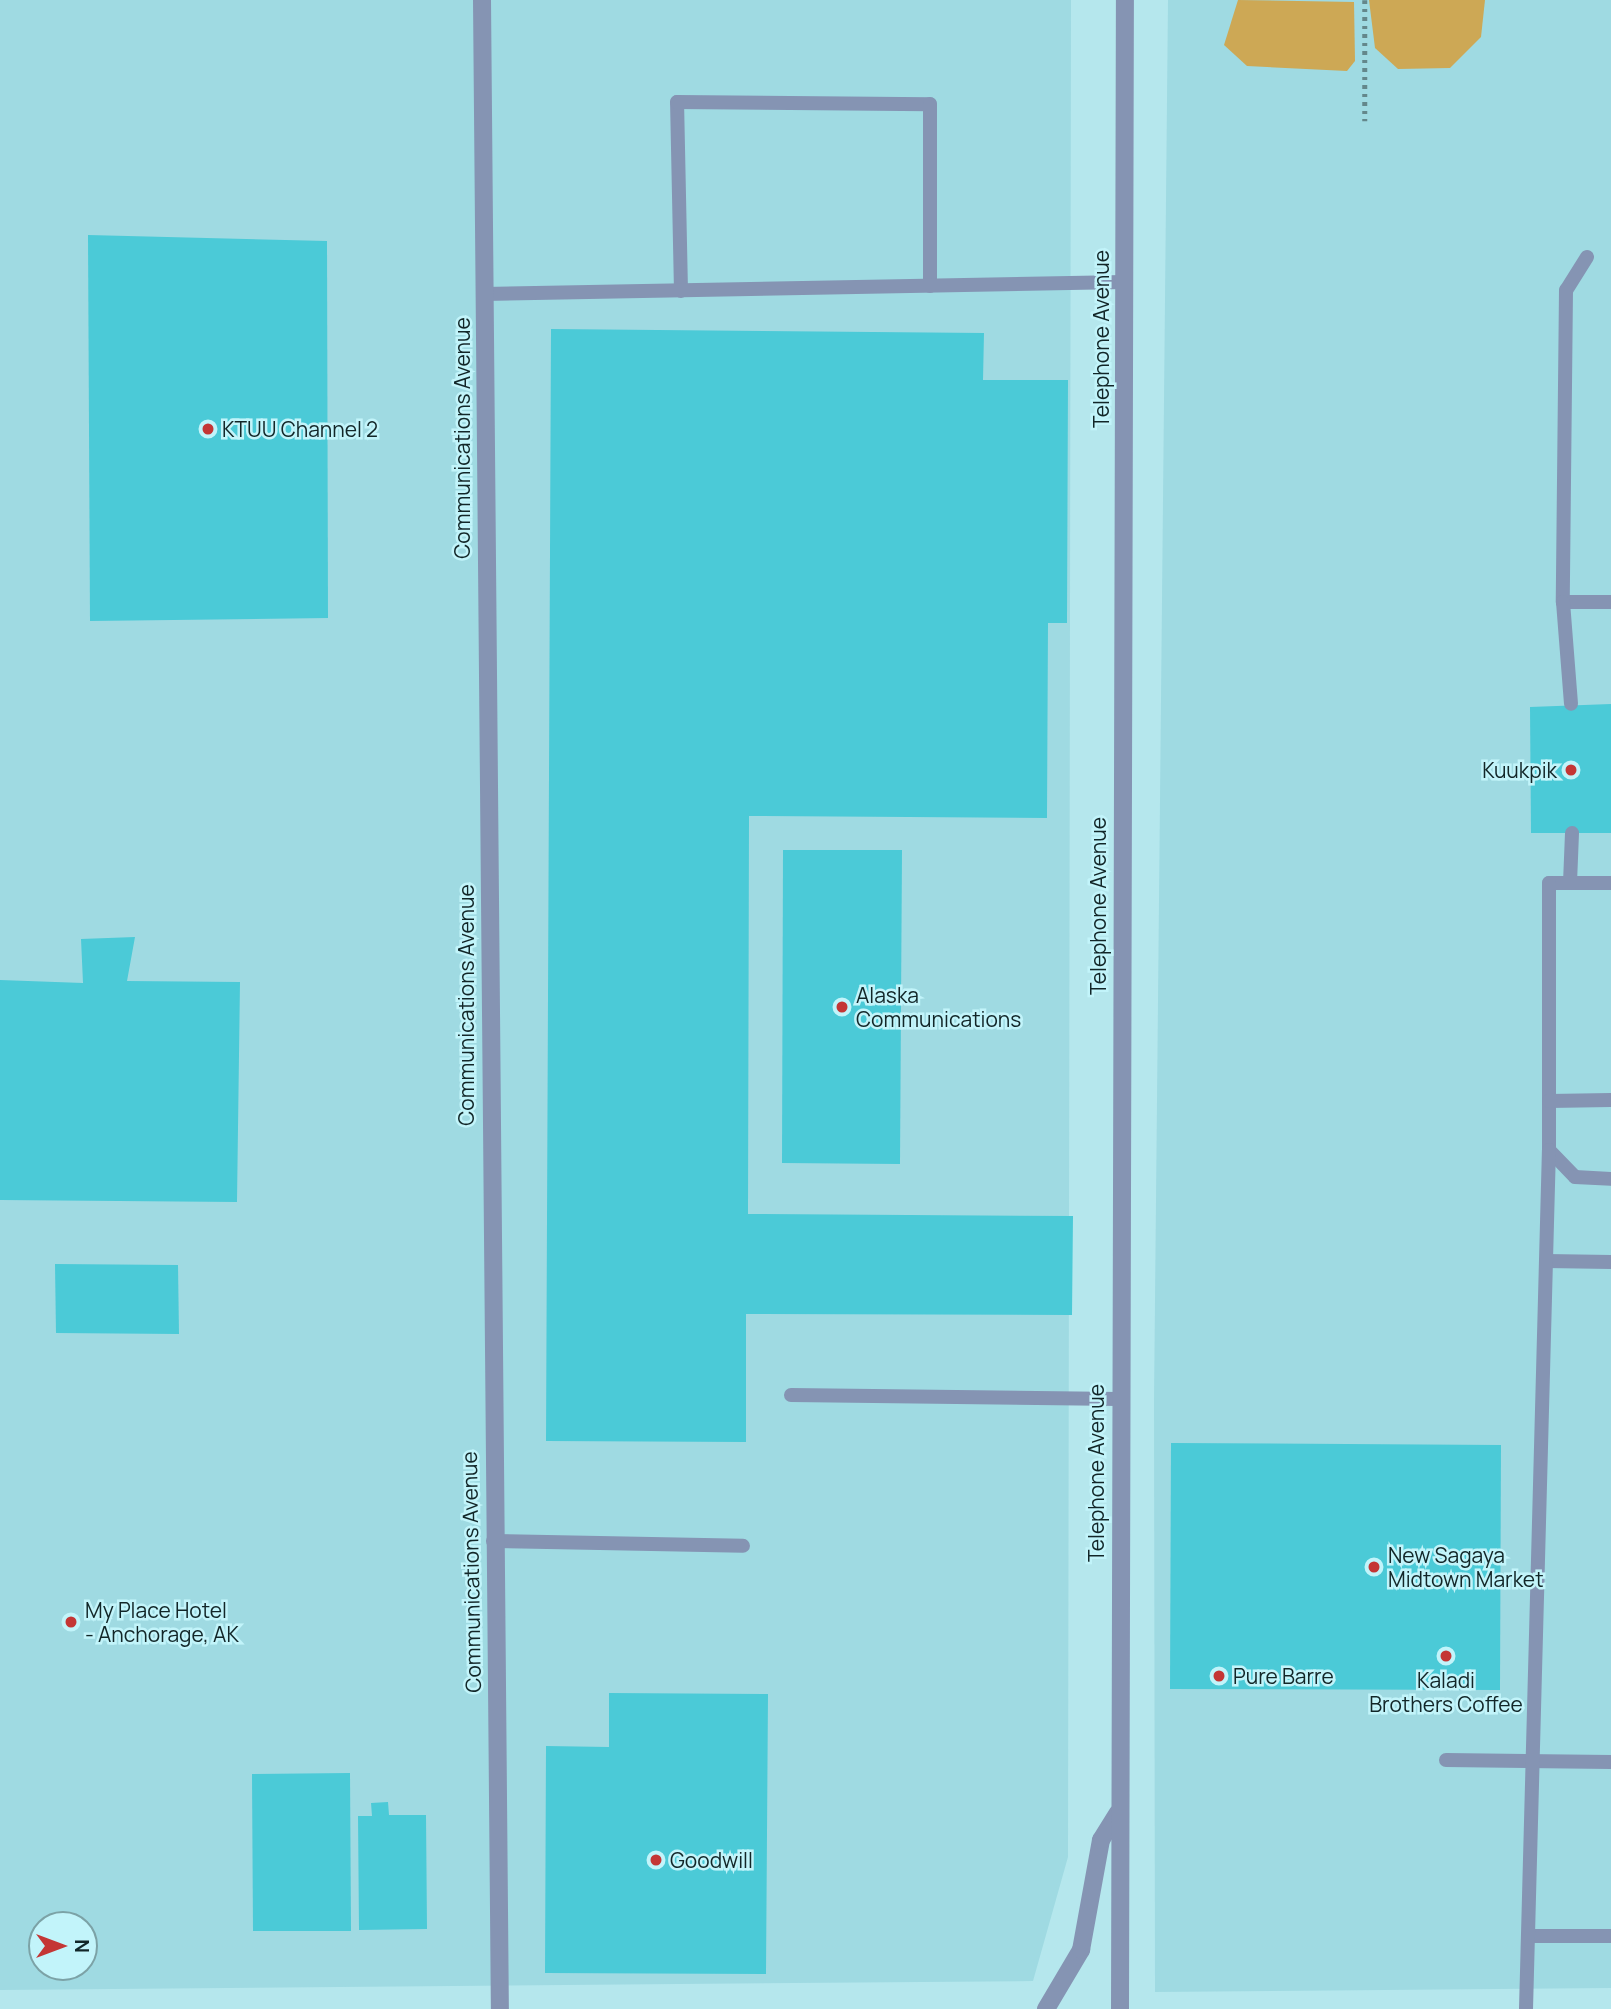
<!DOCTYPE html>
<html>
<head>
<meta charset="utf-8">
<style>
  body { margin:0 }
  #map { position:relative; width:1611px; height:2009px; overflow:hidden; background:#b5e7ed; font-family:Manrope,sans-serif }
  div>[style] { position:absolute }
  .built>* { inset:0; background:#9fdae2 }
  .forest>* { inset:0; background:#cda855 }
  .building>* { inset:0; background:#4bcad7 }
  .path>* { height:4.5px; margin-top:-2.25px; transform-origin:0; background:repeating-linear-gradient(90deg,#64878b 0 3.5px,transparent 0 8.5px) }
  .service>* { height:14px; margin:-7px; padding:0 7px; transform-origin:7px; border-radius:7px; background:#8594b3 }
  .minor>* { height:18px; margin:-9px; padding:0 9px; transform-origin:9px; border-radius:9px; background:#8594b3 }
  .dots>* { width:19px; height:19px; translate:-50% -50%; box-sizing:border-box; border:4px solid #c2f4fa; border-radius:50% }
  span { translate:-50% -50%; white-space:nowrap; text-align:center; line-height:1.15; -webkit-text-stroke:5px #c2f4fa; paint-order:stroke }
  .street-label { font-size:21px; color:#122628 }
  .poi-label { font-size:21px; color:#122628 }
  .left { translate:0 -50%; text-align:left }
  .right { translate:-100% -50%; text-align:right }
  .north { position:absolute; left:28px; top:1911px; width:70px; height:70px; box-sizing:border-box; background:#c2f4fa; border:2px solid #7ca2a6; border-radius:50%; rotate:90deg; font-size:19px; font-weight:700; line-height:28px; text-align:center; color:#122628 }
  .north::after { content:''; display:block; margin:auto; width:24px; height:32px; background:#c43635; clip-path:polygon(50% 0,100% 100%,50% 72%,0 100%) }
</style>
</head>
<body>
<div id="map">
  <div class="built">
    <i style="clip-path:polygon(evenodd,0 0,1071px 0,1068px 1857px,1033px 1981px,0 1990px,0 0,42px 1925px,84px 1925px,84px 1967px,42px 1967px,42px 1925px)"></i>
    <i style="clip-path:polygon(1168px 0,1611px 0,1611px 1988px,1155px 1992px,1154px 1401px)"></i>
  </div>
  <div class="forest">
    <i style="clip-path:polygon(1238px 0,1354px 2px,1355px 61px,1347px 71px,1247px 66px,1224px 45px)"></i>
    <i style="clip-path:polygon(1369px 0,1485px 0,1481px 37px,1450px 68px,1398px 69px,1375px 48px)"></i>
  </div>
  <div class="building">
    <i style="clip-path:polygon(88px 235px,327px 241px,328px 618px,90px 621px)"></i>
    <i style="clip-path:polygon(551px 329px,984px 333px,983px 380px,1068px 380px,1067px 623px,1048px 623px,1047px 818px,749px 816px,748px 1214px,1073px 1216px,1072px 1315px,746px 1314px,746px 1442px,546px 1441px)"></i>
    <i style="clip-path:polygon(1611px 704px,1611px 833px,1531px 833px,1530px 707px)"></i>
    <i style="clip-path:polygon(783px 850px,902px 850px,900px 1164px,782px 1163px)"></i>
    <i style="clip-path:polygon(135px 937px,127px 981px,240px 982px,237px 1202px,0 1200px,0 980px,83px 983px,81px 939px)"></i>
    <i style="clip-path:polygon(55px 1264px,178px 1265px,179px 1334px,56px 1333px)"></i>
    <i style="clip-path:polygon(1171px 1443px,1501px 1445px,1500px 1690px,1170px 1689px)"></i>
    <i style="clip-path:polygon(609px 1693px,768px 1694px,766px 1974px,545px 1973px,546px 1746px,609px 1747px)"></i>
    <i style="clip-path:polygon(350px 1773px,351px 1931px,253px 1931px,252px 1774px)"></i>
    <i style="clip-path:polygon(388px 1802px,389px 1815px,426px 1815px,427px 1929px,359px 1930px,358px 1816px,372px 1816px,371px 1803px)"></i>
  </div>
  <div class="path">
    <i style="left:1365px;top:0;width:121px;rotate:90deg"></i>
  </div>
  <div class="service">
    <i style="left:1587px;top:257px;width:39px;rotate:122deg"></i>
    <i style="left:1566px;top:290px;width:312px;rotate:90.6deg"></i>
    <i style="left:1563px;top:602px;width:48px"></i>
    <i style="left:681px;top:291px;width:189px;rotate:-91.2deg"></i>
    <i style="left:677px;top:102px;width:253px;rotate:0.5deg"></i>
    <i style="left:930px;top:104px;width:182px;rotate:90deg"></i>
    <i style="left:484px;top:294px;width:640px;rotate:-1.07deg"></i>
    <i style="left:1563px;top:602px;width:102px;rotate:85.5deg"></i>
    <i style="left:1570px;top:883px;width:50px;rotate:-87.7deg"></i>
    <i style="left:1611px;top:883px;width:62px;rotate:180deg"></i>
    <i style="left:1549px;top:883px;width:267px;rotate:90deg"></i>
    <i style="left:1549px;top:1150px;width:37px;rotate:46deg"></i>
    <i style="left:1575px;top:1177px;width:36px;rotate:3deg"></i>
    <i style="left:1549px;top:1101px;width:62px;rotate:-0.9deg"></i>
    <i style="left:1546px;top:1261px;width:65px;rotate:0.9deg"></i>
    <i style="left:791px;top:1395px;width:328px;rotate:0.7deg"></i>
    <i style="left:493px;top:1541px;width:250px;rotate:1.1deg"></i>
    <i style="left:1446px;top:1760px;width:165px;rotate:0.7deg"></i>
    <i style="left:1528px;top:1936px;width:83px"></i>
    <i style="left:1526px;top:2009px;width:859px;rotate:-88.47deg"></i>
  </div>
  <div class="minor">
    <i style="left:482px;top:0;width:2009px;rotate:89.49deg"></i>
    <i style="left:1046px;top:2009px;width:69px;rotate:-59.3deg"></i>
    <i style="left:1081px;top:1950px;width:112px;rotate:-79.7deg"></i>
    <i style="left:1101px;top:1840px;width:32px;rotate:-58deg"></i>
    <i style="left:1120px;top:2009px;width:2009px;rotate:-89.86deg"></i>
  </div>
  <div class="dots">
    <i style="left:208px;top:429px;background:#c43635"></i>
    <i style="left:1571px;top:770px;background:#c43635"></i>
    <i style="left:842px;top:1007px;background:#c43635"></i>
    <i style="left:1374px;top:1567px;background:#c43635"></i>
    <i style="left:71px;top:1622px;background:#c43635"></i>
    <i style="left:1446px;top:1656px;background:#c43635"></i>
    <i style="left:1219px;top:1676px;background:#c43635"></i>
    <i style="left:656px;top:1860px;background:#c43635"></i>
  </div>
  <div class="street-label">
    <span style="left:1101px;top:339px;rotate:-90deg">Telephone Avenue</span>
    <span style="left:462px;top:438px;rotate:-90deg">Communications Avenue</span>
    <span style="left:1098px;top:906px;rotate:-90deg">Telephone Avenue</span>
    <span style="left:466px;top:1005px;rotate:-90deg">Communications Avenue</span>
    <span style="left:1096px;top:1473px;rotate:-90deg">Telephone Avenue</span>
    <span style="left:471px;top:1572px;rotate:-91deg">Communications Avenue</span>
  </div>
  <div class="poi-label">
    <span class="left" style="left:222px;top:429px">KTUU Channel 2</span>
    <span class="right" style="left:1557px;top:770px">Kuukpik</span>
    <span class="left" style="left:856px;top:1007px">Alaska<br>Communications</span>
    <span class="left" style="left:1388px;top:1567px">New Sagaya<br>Midtown Market</span>
    <span class="left" style="left:85px;top:1622px">My Place Hotel<br>- Anchorage, AK</span>
    <span class="left" style="left:1233px;top:1676px">Pure Barre</span>
    <span style="left:1446px;top:1692px">Kaladi<br>Brothers Coffee</span>
    <span class="left" style="left:670px;top:1860px">Goodwill</span>
  </div>
  <div class="north">N</div>
</div>
</body>
</html>
